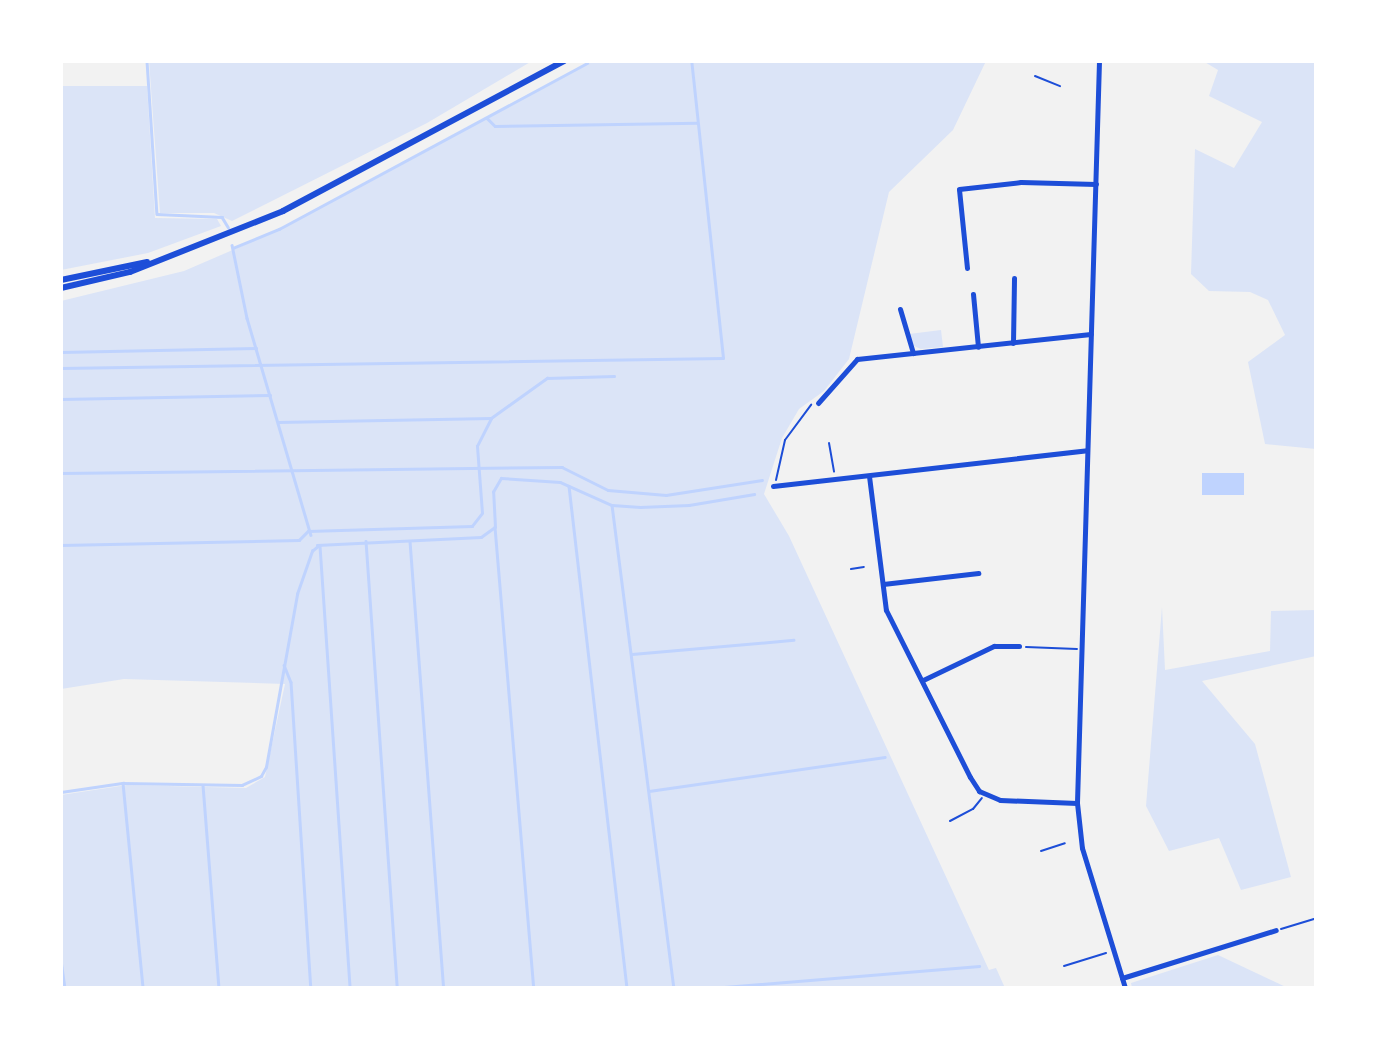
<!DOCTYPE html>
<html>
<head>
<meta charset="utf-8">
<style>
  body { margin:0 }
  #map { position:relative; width:1377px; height:1049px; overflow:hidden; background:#f2f2f2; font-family:Rubik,sans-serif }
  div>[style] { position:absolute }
  .green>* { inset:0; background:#dbe4f7 }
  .water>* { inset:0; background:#bfd3fe }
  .stream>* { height:2.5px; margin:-1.25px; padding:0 1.25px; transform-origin:1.25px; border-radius:1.25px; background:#bfd3fe }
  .path>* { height:2px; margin:-1px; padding:0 1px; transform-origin:1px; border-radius:1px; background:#1d4ed8 }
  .minor>* { height:5px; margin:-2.5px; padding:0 2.5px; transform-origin:2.5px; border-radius:2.5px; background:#1d4ed8 }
  .tertiary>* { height:6px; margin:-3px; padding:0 3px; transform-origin:3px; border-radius:3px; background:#1d4ed8 }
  span { translate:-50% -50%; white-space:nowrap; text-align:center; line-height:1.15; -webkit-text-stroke:7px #fff; paint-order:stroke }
  .frame { position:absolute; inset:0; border:63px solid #fff; pointer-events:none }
</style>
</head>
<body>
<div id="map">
  <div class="green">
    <i style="clip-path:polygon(149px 61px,532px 61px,427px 123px,232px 221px,214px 213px,160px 213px)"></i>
    <i style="clip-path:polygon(594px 61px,986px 61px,953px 130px,889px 192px,849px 359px,824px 391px,799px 409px,782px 438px,764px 494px,789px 536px,989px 970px,996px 968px,1005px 988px,61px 988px,61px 795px,127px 785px,246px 788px,265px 777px,285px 684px,124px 679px,61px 689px,61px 301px,184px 271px,272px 233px)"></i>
    <i style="clip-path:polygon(1203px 61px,1316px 61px,1316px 449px,1265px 444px,1248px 362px,1285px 335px,1268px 300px,1250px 292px,1209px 291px,1191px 274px,1195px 149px,1234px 168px,1262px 122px,1209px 96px,1218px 70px)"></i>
    <i style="clip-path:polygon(61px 86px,147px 86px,155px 218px,217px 219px,221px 226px,148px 253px,61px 270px)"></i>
    <i style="clip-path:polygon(941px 330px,943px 347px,921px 349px,914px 346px,909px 334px)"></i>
    <i style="clip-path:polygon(1162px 607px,1165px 670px,1270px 651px,1271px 611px,1316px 610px,1316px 656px,1202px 681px,1255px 744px,1291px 877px,1241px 890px,1219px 838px,1169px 851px,1146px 806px)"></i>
    <i style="clip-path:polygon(1218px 955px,1288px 988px,1132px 988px,1131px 983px)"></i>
  </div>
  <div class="water">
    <i style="clip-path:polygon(1202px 473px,1244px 473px,1244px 495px,1202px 495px)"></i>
  </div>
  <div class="stream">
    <i style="left:147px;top:61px;width:153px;rotate:86.3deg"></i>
    <i style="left:157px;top:214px;width:65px;rotate:2.6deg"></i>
    <i style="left:222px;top:217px;width:12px;rotate:59deg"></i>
    <i style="left:487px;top:118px;width:11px;rotate:45deg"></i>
    <i style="left:495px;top:126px;width:202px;rotate:-0.9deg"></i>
    <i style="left:232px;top:245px;width:75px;rotate:78.4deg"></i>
    <i style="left:247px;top:318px;width:226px;rotate:73.6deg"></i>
    <i style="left:233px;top:248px;width:50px;rotate:-22.4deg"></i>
    <i style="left:279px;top:229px;width:350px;rotate:-28.3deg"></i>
    <i style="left:61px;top:352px;width:195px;rotate:-1.2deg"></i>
    <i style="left:61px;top:368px;width:662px;rotate:-0.87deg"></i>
    <i style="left:723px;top:358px;width:299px;rotate:-96.1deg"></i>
    <i style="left:61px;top:399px;width:209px;rotate:-1.1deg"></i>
    <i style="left:278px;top:422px;width:213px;rotate:-1.1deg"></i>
    <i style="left:61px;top:473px;width:501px;rotate:-0.69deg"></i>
    <i style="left:562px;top:467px;width:51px;rotate:26.6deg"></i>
    <i style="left:608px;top:490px;width:58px;rotate:4.9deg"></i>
    <i style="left:666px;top:495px;width:97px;rotate:-8.9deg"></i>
    <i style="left:569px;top:486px;width:505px;rotate:83.41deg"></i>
    <i style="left:612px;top:505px;width:487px;rotate:82.7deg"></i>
    <i style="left:495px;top:527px;width:463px;rotate:85.2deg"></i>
    <i style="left:366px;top:541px;width:448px;rotate:86deg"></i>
    <i style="left:410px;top:541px;width:448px;rotate:85.7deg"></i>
    <i style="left:61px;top:545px;width:238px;rotate:-1.2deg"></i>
    <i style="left:299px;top:540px;width:13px;rotate:-45deg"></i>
    <i style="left:308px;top:531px;width:164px;rotate:-1.7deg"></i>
    <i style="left:472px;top:526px;width:16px;rotate:-52deg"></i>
    <i style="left:482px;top:513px;width:67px;rotate:-94.3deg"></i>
    <i style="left:477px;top:446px;width:31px;rotate:-63deg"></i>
    <i style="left:491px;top:418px;width:69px;rotate:-35.5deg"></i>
    <i style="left:547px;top:378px;width:67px;rotate:-1.7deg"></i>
    <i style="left:317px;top:545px;width:164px;rotate:-2.8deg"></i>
    <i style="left:481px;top:537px;width:17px;rotate:-36deg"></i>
    <i style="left:495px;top:527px;width:35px;rotate:-93deg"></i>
    <i style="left:493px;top:492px;width:16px;rotate:-60deg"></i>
    <i style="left:501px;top:478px;width:59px;rotate:3.9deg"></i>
    <i style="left:560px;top:482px;width:57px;rotate:23.9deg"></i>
    <i style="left:612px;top:505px;width:28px;rotate:4deg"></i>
    <i style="left:640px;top:507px;width:49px;rotate:-2.3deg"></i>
    <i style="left:689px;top:505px;width:66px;rotate:-9.6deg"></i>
    <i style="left:320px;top:546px;width:443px;rotate:86.1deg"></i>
    <i style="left:632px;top:654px;width:162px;rotate:-5deg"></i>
    <i style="left:284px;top:665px;width:18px;rotate:68deg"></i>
    <i style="left:291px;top:682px;width:307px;rotate:86.3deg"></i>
    <i style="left:123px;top:783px;width:206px;rotate:84.4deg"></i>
    <i style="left:203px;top:785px;width:204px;rotate:85.5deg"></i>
    <i style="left:649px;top:791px;width:238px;rotate:-8.2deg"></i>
    <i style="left:61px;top:792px;width:63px;rotate:-8.3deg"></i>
    <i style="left:123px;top:783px;width:119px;rotate:1deg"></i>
    <i style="left:242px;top:785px;width:21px;rotate:-25deg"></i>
    <i style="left:261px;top:776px;width:10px;rotate:-61deg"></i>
    <i style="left:266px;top:767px;width:176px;rotate:-79.8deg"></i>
    <i style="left:297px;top:594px;width:46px;rotate:-70.8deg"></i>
    <i style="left:312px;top:551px;width:8px;rotate:-40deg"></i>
    <i style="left:61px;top:960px;width:28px;rotate:82deg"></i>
    <i style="left:712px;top:988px;width:268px;rotate:-4.7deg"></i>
  </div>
  <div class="path">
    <i style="left:1035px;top:76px;width:27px;rotate:22deg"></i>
    <i style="left:829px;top:443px;width:29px;rotate:80deg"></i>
    <i style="left:776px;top:480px;width:41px;rotate:-77.3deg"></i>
    <i style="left:785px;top:440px;width:44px;rotate:-53.4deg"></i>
    <i style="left:851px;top:569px;width:13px;rotate:-9deg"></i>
    <i style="left:1026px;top:647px;width:51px;rotate:2.2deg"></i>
    <i style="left:950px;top:821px;width:26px;rotate:-28deg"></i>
    <i style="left:973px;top:809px;width:14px;rotate:-51deg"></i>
    <i style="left:1041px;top:851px;width:25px;rotate:-18deg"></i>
    <i style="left:1281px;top:929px;width:37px;rotate:-17deg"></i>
    <i style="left:1064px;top:966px;width:44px;rotate:-17.2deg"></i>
  </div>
  <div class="minor">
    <i style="left:1099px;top:61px;width:742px;rotate:91.7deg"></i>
    <i style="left:1077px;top:803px;width:45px;rotate:83.7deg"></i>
    <i style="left:1082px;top:848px;width:146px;rotate:72.9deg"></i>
    <i style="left:967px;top:268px;width:79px;rotate:-95.8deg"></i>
    <i style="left:959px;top:189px;width:62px;rotate:-6.4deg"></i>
    <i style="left:1021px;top:182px;width:75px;rotate:1.5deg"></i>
    <i style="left:973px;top:294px;width:53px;rotate:84.6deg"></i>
    <i style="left:900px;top:309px;width:46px;rotate:73.5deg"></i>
    <i style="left:1013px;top:343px;width:65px;rotate:-89.1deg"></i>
    <i style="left:818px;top:403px;width:59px;rotate:-48.4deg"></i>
    <i style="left:857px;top:359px;width:235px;rotate:-6.1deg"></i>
    <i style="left:869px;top:476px;width:135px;rotate:82.8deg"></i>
    <i style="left:886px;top:610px;width:187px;rotate:63.3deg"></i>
    <i style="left:970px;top:777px;width:17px;rotate:57deg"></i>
    <i style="left:979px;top:791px;width:23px;rotate:23deg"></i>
    <i style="left:1000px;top:800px;width:77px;rotate:2.2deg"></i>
    <i style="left:773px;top:486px;width:316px;rotate:-6.5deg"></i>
    <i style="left:883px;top:584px;width:96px;rotate:-6.6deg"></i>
    <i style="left:923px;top:680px;width:79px;rotate:-25.6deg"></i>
    <i style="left:994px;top:646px;width:25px"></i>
    <i style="left:1122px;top:978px;width:161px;rotate:-17.3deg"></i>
  </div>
  <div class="tertiary">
    <i style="left:61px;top:280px;width:88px;rotate:-11.8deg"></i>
    <i style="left:61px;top:288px;width:71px;rotate:-13.1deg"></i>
    <i style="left:130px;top:272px;width:165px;rotate:-21.7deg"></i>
    <i style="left:283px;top:211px;width:319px;rotate:-28.1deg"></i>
  </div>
  <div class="frame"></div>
</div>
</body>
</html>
